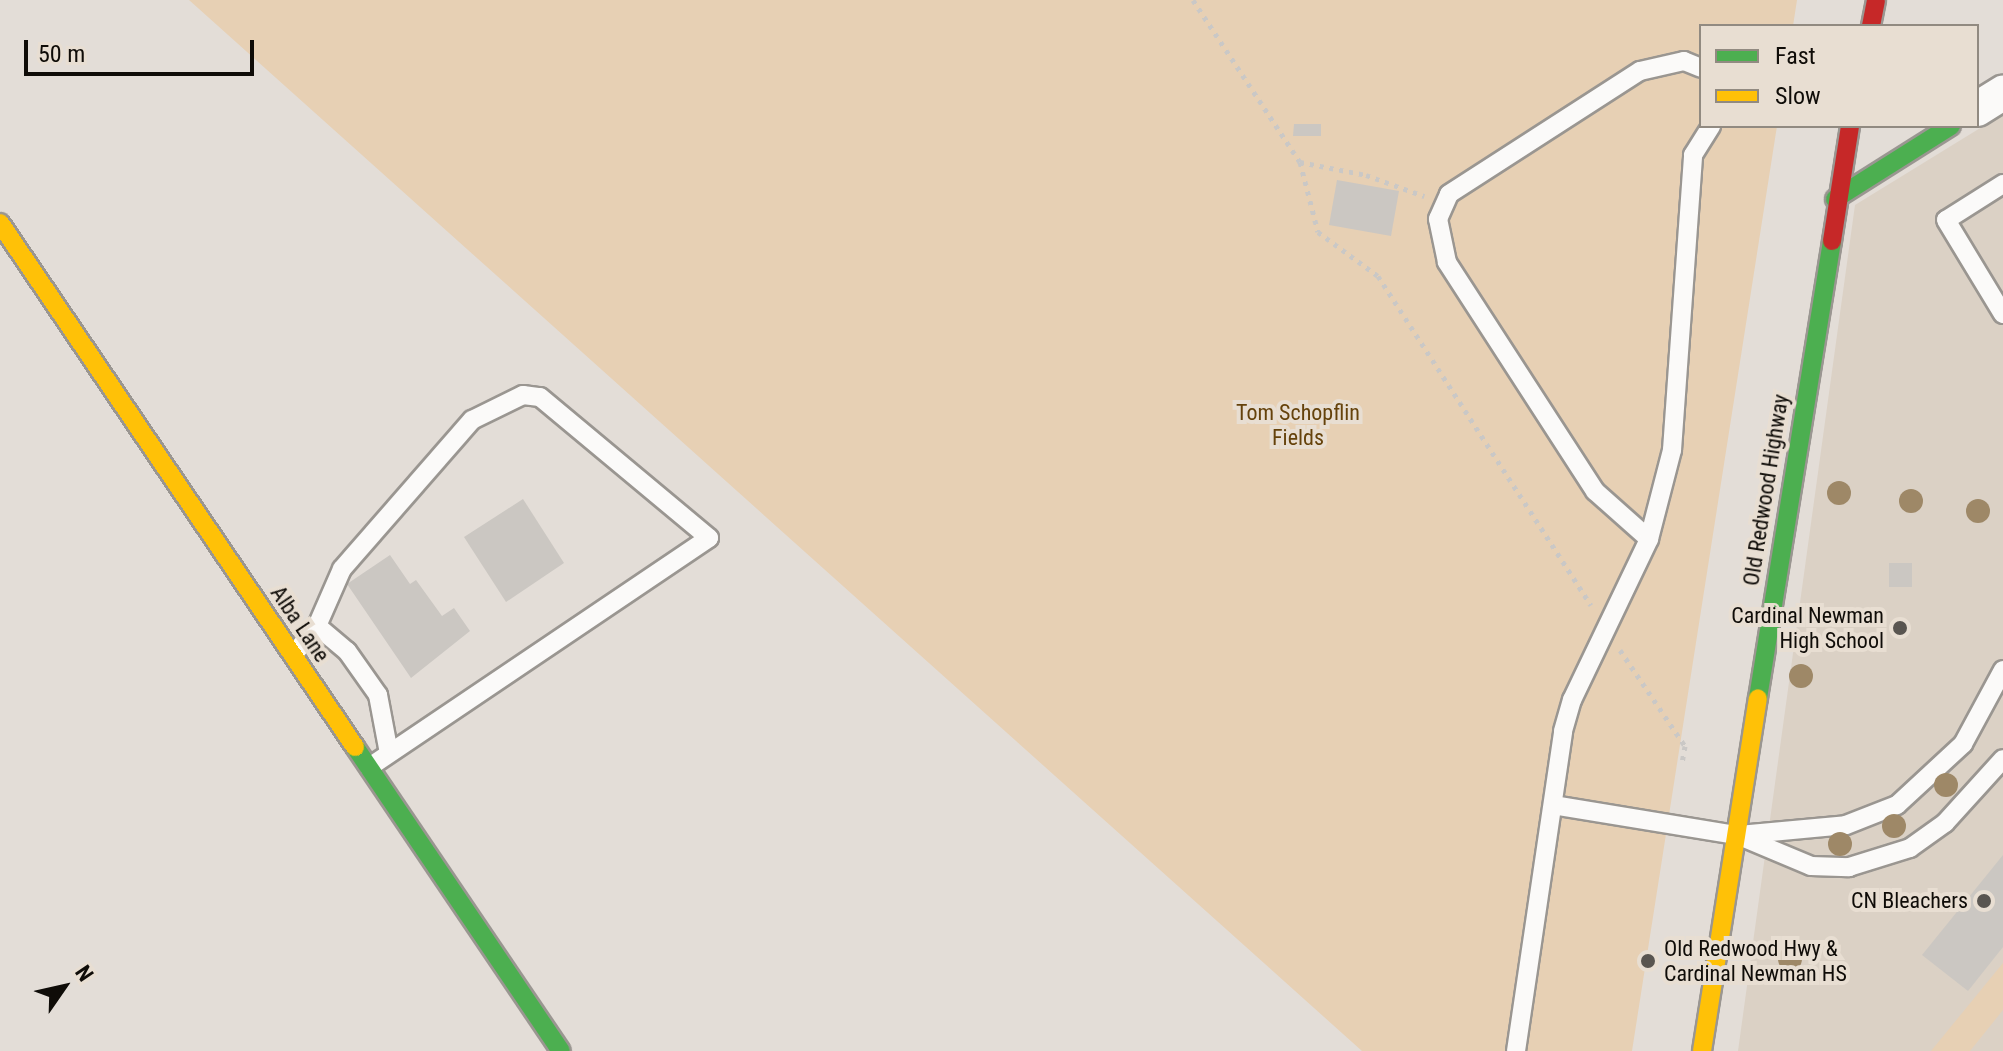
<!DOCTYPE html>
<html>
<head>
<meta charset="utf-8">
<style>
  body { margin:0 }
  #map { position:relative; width:2003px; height:1051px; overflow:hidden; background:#e3ddd7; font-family:"Roboto Condensed",sans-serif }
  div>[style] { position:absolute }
  .built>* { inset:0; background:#dbd1c5 }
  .green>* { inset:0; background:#e7d0b4 }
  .building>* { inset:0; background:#cbc7c2 }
  .path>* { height:5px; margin-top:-2.5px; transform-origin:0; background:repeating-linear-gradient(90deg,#cac8c6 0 4px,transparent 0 10px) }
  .roads { filter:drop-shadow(2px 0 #9a9691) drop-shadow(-2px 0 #9a9691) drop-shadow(0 2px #9a9691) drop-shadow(0 -2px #9a9691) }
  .lane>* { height:18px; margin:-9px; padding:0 9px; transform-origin:9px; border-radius:9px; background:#fbfaf9 }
  .street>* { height:34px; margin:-17px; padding:0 17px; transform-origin:17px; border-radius:17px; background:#fbfaf9 }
  .fast>* { height:18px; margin:-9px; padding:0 9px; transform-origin:9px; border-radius:9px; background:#4caf50 }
  .slow>* { height:18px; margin:-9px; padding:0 9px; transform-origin:9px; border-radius:9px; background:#ffc107 }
  .jam>* { height:18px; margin:-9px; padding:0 9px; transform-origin:9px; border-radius:9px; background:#c62828 }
  .trees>* { width:24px; height:24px; margin:-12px; border-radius:50%; background:#9e8867 }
  .dots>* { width:22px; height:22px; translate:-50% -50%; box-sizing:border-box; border:4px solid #e8ded2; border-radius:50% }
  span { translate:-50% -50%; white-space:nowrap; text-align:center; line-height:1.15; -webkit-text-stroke:8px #e8ded2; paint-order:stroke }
  .park-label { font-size:22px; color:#65420b }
  .street-label { font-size:22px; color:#0f0c08 }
  .poi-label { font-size:22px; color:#0f0c08 }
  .right { translate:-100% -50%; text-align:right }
  .left { translate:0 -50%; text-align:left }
  .legend { position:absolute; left:1699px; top:24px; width:280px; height:104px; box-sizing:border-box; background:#e8ded2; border:2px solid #918a81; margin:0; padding:10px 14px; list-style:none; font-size:24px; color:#0f0c08 }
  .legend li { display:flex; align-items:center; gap:16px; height:40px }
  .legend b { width:40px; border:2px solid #918a81 }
  .north { position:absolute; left:24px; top:947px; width:80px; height:80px; -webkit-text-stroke:6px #e8ded2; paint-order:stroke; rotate:56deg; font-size:22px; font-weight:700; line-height:32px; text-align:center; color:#0f0c08 }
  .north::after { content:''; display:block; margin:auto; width:28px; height:36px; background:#0f0c08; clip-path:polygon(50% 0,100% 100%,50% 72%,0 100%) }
  .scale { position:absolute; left:24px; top:40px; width:230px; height:36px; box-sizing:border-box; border:4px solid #0f0c08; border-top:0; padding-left:10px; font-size:24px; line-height:28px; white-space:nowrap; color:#0f0c08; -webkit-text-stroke:6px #e8ded2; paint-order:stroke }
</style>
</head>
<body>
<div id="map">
  <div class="built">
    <i style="clip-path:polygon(2003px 114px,2003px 1051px,1738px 1051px,1855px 205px)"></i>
  </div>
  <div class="green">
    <i style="clip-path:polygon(189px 0,1797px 0,1793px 26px,1701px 26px,1701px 126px,1777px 126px,1632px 1051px,1362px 1051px)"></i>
    <i style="clip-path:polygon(2003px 963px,2003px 1010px,1970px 1051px,1931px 1051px)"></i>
  </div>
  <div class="building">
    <i style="clip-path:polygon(1294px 124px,1321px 124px,1321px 136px,1293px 136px)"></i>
    <i style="clip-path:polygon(1337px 180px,1399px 191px,1391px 236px,1329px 225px)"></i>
    <i style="clip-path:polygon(523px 499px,564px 563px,506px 602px,464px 537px)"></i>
    <i style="clip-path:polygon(390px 555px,410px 584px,416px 580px,442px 616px,454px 608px,470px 631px,411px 678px,347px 584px)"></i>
    <i style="clip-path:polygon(1889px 563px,1912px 563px,1912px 587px,1889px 587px)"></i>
    <i style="clip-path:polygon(2003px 855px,2003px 947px,1968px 991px,1922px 955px)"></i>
  </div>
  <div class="path">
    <i style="left:1193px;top:0;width:194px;rotate:56.6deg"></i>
    <i style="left:1300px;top:162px;width:67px;rotate:11.1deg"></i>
    <i style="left:1366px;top:175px;width:62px;rotate:19.9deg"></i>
    <i style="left:1300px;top:162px;width:72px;rotate:75.6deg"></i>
    <i style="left:1318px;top:232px;width:74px;rotate:36.3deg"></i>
    <i style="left:1378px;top:276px;width:392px;rotate:57.1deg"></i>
    <i style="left:1620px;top:650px;width:116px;rotate:55.9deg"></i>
    <i style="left:1685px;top:746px;width:17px;rotate:100deg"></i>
  </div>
  <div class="roads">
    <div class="lane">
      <i style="left:2003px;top:184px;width:67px;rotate:147.7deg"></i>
      <i style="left:1946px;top:220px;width:110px;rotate:58.8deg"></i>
      <i style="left:1649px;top:539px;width:72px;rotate:-138.4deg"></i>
      <i style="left:1595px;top:491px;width:273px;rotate:-122.9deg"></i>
      <i style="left:1447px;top:262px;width:44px;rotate:-101.8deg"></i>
      <i style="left:1438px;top:219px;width:27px;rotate:-66deg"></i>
      <i style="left:1449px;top:194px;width:227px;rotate:-32.8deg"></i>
      <i style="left:1640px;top:71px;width:45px;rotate:-12.8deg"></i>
      <i style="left:1684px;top:61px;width:18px;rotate:22deg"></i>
      <i style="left:317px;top:626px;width:39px;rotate:40deg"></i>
      <i style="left:347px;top:651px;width:54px;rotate:54.8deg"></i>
      <i style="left:378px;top:695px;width:59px;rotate:79.3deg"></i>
      <i style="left:293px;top:655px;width:38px;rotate:-50deg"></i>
      <i style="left:317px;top:626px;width:62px;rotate:-66.3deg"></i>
      <i style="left:342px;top:569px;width:198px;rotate:-48.9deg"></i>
      <i style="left:472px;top:420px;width:57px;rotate:-26.1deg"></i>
      <i style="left:523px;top:395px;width:17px;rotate:7deg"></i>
      <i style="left:540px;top:397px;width:220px;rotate:39.8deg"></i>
      <i style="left:709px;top:538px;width:410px;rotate:146deg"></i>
      <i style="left:1553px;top:805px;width:186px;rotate:9.3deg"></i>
      <i style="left:1737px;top:835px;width:80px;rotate:22.7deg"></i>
      <i style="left:1811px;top:866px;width:38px;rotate:2deg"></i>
      <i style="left:1849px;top:867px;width:64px;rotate:-17.3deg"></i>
      <i style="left:1910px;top:848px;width:43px;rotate:-35.5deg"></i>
      <i style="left:1945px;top:823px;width:86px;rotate:-47.8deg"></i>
      <i style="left:1739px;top:835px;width:107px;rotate:-5.3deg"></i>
      <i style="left:1846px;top:825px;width:55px;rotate:-21.4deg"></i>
      <i style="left:1897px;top:805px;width:90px;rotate:-42.7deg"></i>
      <i style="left:1963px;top:744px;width:84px;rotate:-61.6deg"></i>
      <i style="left:1516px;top:1051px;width:323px;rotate:-81.6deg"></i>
      <i style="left:1563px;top:731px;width:32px;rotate:-74deg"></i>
      <i style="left:1572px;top:700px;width:178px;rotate:-64.4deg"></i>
      <i style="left:1649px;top:539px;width:92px;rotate:-75.5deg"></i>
      <i style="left:1672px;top:450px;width:296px;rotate:-85.9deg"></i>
      <i style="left:1693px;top:155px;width:34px;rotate:-58deg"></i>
    </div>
    <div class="street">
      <i style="left:1977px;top:109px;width:31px;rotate:-32deg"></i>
    </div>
    <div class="fast">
      <i style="left:1835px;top:199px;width:137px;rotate:-32.2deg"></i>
      <i style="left:1758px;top:698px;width:463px;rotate:-80.8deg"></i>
      <i style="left:355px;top:747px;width:367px;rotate:55.9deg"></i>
    </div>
    <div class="slow">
      <i style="left:0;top:223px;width:633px;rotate:55.88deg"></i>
      <i style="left:1702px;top:1051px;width:357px;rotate:-81deg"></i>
    </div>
    <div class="jam">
      <i style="left:1871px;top:26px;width:26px;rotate:-79deg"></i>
      <i style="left:1832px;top:241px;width:116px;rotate:-81.1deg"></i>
    </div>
  </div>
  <div class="trees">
    <i style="left:1839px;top:493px"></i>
    <i style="left:1911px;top:501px"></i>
    <i style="left:1978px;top:511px"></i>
    <i style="left:1801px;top:676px"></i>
    <i style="left:1946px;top:785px"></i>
    <i style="left:1894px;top:826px"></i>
    <i style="left:1840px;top:844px"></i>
    <i style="left:1790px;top:959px"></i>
  </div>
  <div class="dots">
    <i style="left:1900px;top:628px;background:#595550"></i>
    <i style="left:1984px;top:901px;background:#595550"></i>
    <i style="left:1648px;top:961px;background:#595550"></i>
  </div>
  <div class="park-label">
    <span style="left:1298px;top:425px">Tom Schopflin<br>Fields</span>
  </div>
  <div class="street-label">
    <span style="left:1766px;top:490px;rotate:-81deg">Old Redwood Highway</span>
    <span style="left:300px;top:624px;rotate:56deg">Alba Lane</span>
  </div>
  <div class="poi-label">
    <span class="right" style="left:1884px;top:628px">Cardinal Newman<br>High School</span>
    <span class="right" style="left:1968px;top:901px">CN Bleachers</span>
    <span class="left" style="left:1664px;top:961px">Old Redwood Hwy &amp;<br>Cardinal Newman HS</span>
  </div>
  <ul class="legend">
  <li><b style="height:10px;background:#4caf50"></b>Fast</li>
  <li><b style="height:10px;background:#ffc107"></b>Slow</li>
  </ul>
  <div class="north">N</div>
  <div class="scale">50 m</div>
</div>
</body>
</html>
